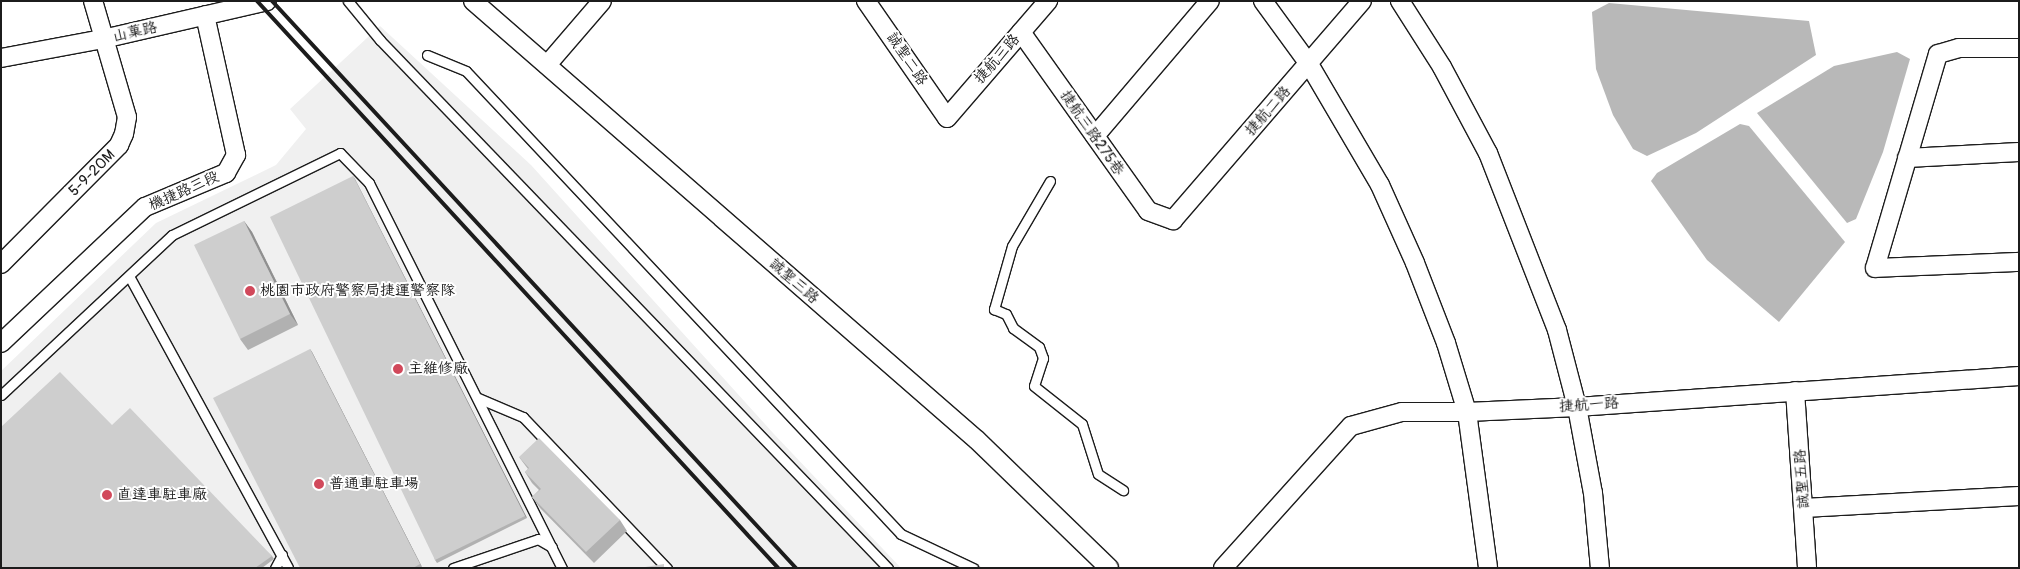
<!DOCTYPE html>
<html>
<head>
<meta charset="utf-8">
<style>
  body { margin:0 }
  #map { position:relative; width:2020px; height:569px; overflow:hidden; background:#fff; font-family:Pangolin,"LXGW WenKai TC",sans-serif }
  div>[style] { position:absolute }
  .built>* { inset:0; background:#f0f0f0 }
  .water>* { inset:0; background:#b8b8b8 }
  .roads { filter:drop-shadow(1px 0 #1c1c1c) drop-shadow(-1px 0 #1c1c1c) drop-shadow(0 1px #1c1c1c) drop-shadow(0 -1px #1c1c1c) }
  .service>* { height:9px; margin:-4.5px; padding:0 4.5px; transform-origin:4.5px; border-radius:4.5px; background:#fff }
  .minor>* { height:18px; margin:-9px; padding:0 9px; transform-origin:9px; border-radius:9px; background:#fff }
  .rail>* { height:4px; margin:-2px; padding:0 2px; transform-origin:2px; border-radius:2px; background:#1c1c1c }
  .wall>* { inset:0; background:#b1b1b1 }
  .shaded-wall>* { inset:0; background:#909090 }
  .building>* { inset:0; background:#cecece }
  .dots>* { width:14px; height:14px; translate:-50% -50%; box-sizing:border-box; border:2px solid #fff; border-radius:50% }
  span { translate:-50% -50%; white-space:nowrap; text-align:center; line-height:1.15; -webkit-text-stroke:4px #fff; paint-order:stroke }
  .street-label { font-size:15px; color:#1c1c1c }
  .poi-label { font-size:15px; color:#1c1c1c }
  .left { translate:0 -50%; text-align:left }
  .frame { position:absolute; inset:0; border:2px solid #1c1c1c; pointer-events:none }
</style>
</head>
<body>
<div id="map">
  <div class="built">
    <i style="clip-path:polygon(380px 26px,531px 165px,773px 433px,901px 568px,1px 568px,1px 371px,156px 223px,276px 165px,306px 129px,290px 109px)"></i>
  </div>
  <div class="water">
    <i style="clip-path:polygon(1609px 3px,1809px 21px,1816px 55px,1696px 133px,1647px 156px,1633px 149px,1613px 115px,1596px 69px,1592px 12px)"></i>
    <i style="clip-path:polygon(1897px 52px,1910px 59px,1883px 152px,1856px 219px,1847px 223px,1757px 113px,1834px 66px)"></i>
    <i style="clip-path:polygon(1740px 124px,1749px 126px,1845px 242px,1779px 322px,1707px 260px,1651px 181px,1657px 173px)"></i>
  </div>
  <div class="roads">
    <div class="service">
      <i style="left:348px;top:1px;width:50px;rotate:50.6deg"></i>
      <i style="left:380px;top:40px;width:733px;rotate:46.11deg"></i>
      <i style="left:427px;top:55px;width:42px;rotate:22.3deg"></i>
      <i style="left:466px;top:71px;width:635px;rotate:46.79deg"></i>
      <i style="left:901px;top:534px;width:80px;rotate:25.3deg"></i>
      <i style="left:1050px;top:181px;width:75px;rotate:120.3deg"></i>
      <i style="left:1012px;top:246px;width:66px;rotate:105.9deg"></i>
      <i style="left:994px;top:309px;width:13px;rotate:23deg"></i>
      <i style="left:1006px;top:314px;width:16px;rotate:63deg"></i>
      <i style="left:1013px;top:328px;width:32px;rotate:36deg"></i>
      <i style="left:1039px;top:347px;width:12px;rotate:70deg"></i>
      <i style="left:1043px;top:358px;width:29px;rotate:108deg"></i>
      <i style="left:1034px;top:386px;width:61px;rotate:38.4deg"></i>
      <i style="left:1082px;top:424px;width:52px;rotate:72.3deg"></i>
      <i style="left:1098px;top:474px;width:30px;rotate:33deg"></i>
      <i style="left:129px;top:276px;width:332px;rotate:61.4deg"></i>
      <i style="left:1px;top:395px;width:234px;rotate:-43.1deg"></i>
      <i style="left:172px;top:235px;width:187px;rotate:-26deg"></i>
      <i style="left:340px;top:153px;width:42px;rotate:46deg"></i>
      <i style="left:369px;top:183px;width:431px;rotate:63.4deg"></i>
      <i style="left:478px;top:398px;width:49px;rotate:22.9deg"></i>
      <i style="left:523px;top:417px;width:209px;rotate:46.4deg"></i>
      <i style="left:275px;top:568px;width:15px;rotate:-62deg"></i>
      <i style="left:453px;top:568px;width:90px;rotate:-18.8deg"></i>
      <i style="left:538px;top:539px;width:16px;rotate:30deg"></i>
    </div>
    <div class="minor">
      <i style="left:473px;top:1px;width:668px;rotate:41.06deg"></i>
      <i style="left:977px;top:440px;width:184px;rotate:44.1deg"></i>
      <i style="left:866px;top:1px;width:142px;rotate:55.3deg"></i>
      <i style="left:947px;top:118px;width:155px;rotate:-49.2deg"></i>
      <i style="left:1263px;top:1px;width:78px;rotate:53.9deg"></i>
      <i style="left:1309px;top:64px;width:140px;rotate:59.6deg"></i>
      <i style="left:1380px;top:185px;width:85px;rotate:65.8deg"></i>
      <i style="left:1415px;top:263px;width:86px;rotate:68.8deg"></i>
      <i style="left:1446px;top:343px;width:72px;rotate:73.1deg"></i>
      <i style="left:1467px;top:412px;width:157px;rotate:82.3deg"></i>
      <i style="left:1400px;top:1px;width:78px;rotate:57.5deg"></i>
      <i style="left:1442px;top:67px;width:98px;rotate:61.9deg"></i>
      <i style="left:1488px;top:153px;width:190px;rotate:68.7deg"></i>
      <i style="left:1557px;top:330px;width:80px;rotate:75.4deg"></i>
      <i style="left:1577px;top:407px;width:87px;rotate:79.5deg"></i>
      <i style="left:1593px;top:493px;width:75px;rotate:84.7deg"></i>
      <i style="left:1021px;top:32px;width:219px;rotate:54.6deg"></i>
      <i style="left:1148px;top:211px;width:27px;rotate:20deg"></i>
      <i style="left:1173px;top:220px;width:289px;rotate:-49.2deg"></i>
      <i style="left:2019px;top:48px;width:60px;rotate:180deg"></i>
      <i style="left:1959px;top:48px;width:22px;rotate:164deg"></i>
      <i style="left:1938px;top:54px;width:223px;rotate:106.4deg"></i>
      <i style="left:1875px;top:268px;width:144px;rotate:-2.4deg"></i>
      <i style="left:1px;top:58px;width:104px;rotate:-10.6deg"></i>
      <i style="left:103px;top:39px;width:168px;rotate:-13deg"></i>
      <i style="left:547px;top:65px;width:84px;rotate:-49.3deg"></i>
      <i style="left:1095px;top:136px;width:177px;rotate:-49.6deg"></i>
      <i style="left:1907px;top:158px;width:112px;rotate:-3.1deg"></i>
      <i style="left:1px;top:264px;width:168px;rotate:-45.2deg"></i>
      <i style="left:119px;top:145px;width:12px;rotate:-66deg"></i>
      <i style="left:124px;top:134px;width:17px;rotate:-80deg"></i>
      <i style="left:127px;top:117px;width:121px;rotate:-106.3deg"></i>
      <i style="left:1px;top:343px;width:198px;rotate:-43.4deg"></i>
      <i style="left:145px;top:207px;width:88px;rotate:-22.8deg"></i>
      <i style="left:226px;top:173px;width:21px;rotate:-61deg"></i>
      <i style="left:236px;top:155px;width:143px;rotate:-102.5deg"></i>
      <i style="left:1795px;top:391px;width:177px;rotate:86.1deg"></i>
      <i style="left:1804px;top:508px;width:215px;rotate:-3.2deg"></i>
      <i style="left:1223px;top:568px;width:191px;rotate:-48deg"></i>
      <i style="left:1351px;top:426px;width:53px;rotate:-15.4deg"></i>
      <i style="left:1402px;top:412px;width:65px"></i>
      <i style="left:1467px;top:412px;width:110px;rotate:-2.6deg"></i>
      <i style="left:1577px;top:407px;width:443px;rotate:-4deg"></i>
    </div>
  </div>
  <div class="rail">
    <i style="left:257px;top:1px;width:770px;rotate:47.42deg"></i>
    <i style="left:272px;top:1px;width:772px;rotate:47.26deg"></i>
  </div>
  <div class="wall">
    <i style="clip-path:polygon(353px 176px,527px 518px,437px 563px,435px 560px)"></i>
    <i style="clip-path:polygon(244px 221px,252px 232px,298px 325px,248px 350px,240px 339px)"></i>
    <i style="clip-path:polygon(310px 349px,312px 352px,422px 567px,300px 568px)"></i>
    <i style="clip-path:polygon(112px 425px,272px 556px,274px 559px,262px 568px,1px 568px)"></i>
    <i style="clip-path:polygon(519px 457px,620px 520px,627px 531px,594px 563px,540px 508px,532px 497px,539px 490px,532px 483px,525px 472px,528px 469px)"></i>
  </div>
  <div class="shaded-wall">
    <i style="clip-path:polygon(353px 176px,355px 179px,527px 518px,525px 516px)"></i>
    <i style="clip-path:polygon(244px 221px,252px 232px,298px 325px,290px 314px)"></i>
    <i style="clip-path:polygon(310px 349px,312px 352px,422px 567px,420px 564px)"></i>
  </div>
  <div class="building">
    <i style="clip-path:polygon(353px 176px,525px 516px,435px 560px,270px 217px)"></i>
    <i style="clip-path:polygon(244px 221px,290px 314px,240px 339px,194px 245px)"></i>
    <i style="clip-path:polygon(310px 349px,420px 564px,413px 568px,300px 568px,213px 398px)"></i>
    <i style="clip-path:polygon(60px 372px,112px 425px,130px 408px,272px 556px,255px 568px,1px 568px,1px 427px)"></i>
    <i style="clip-path:polygon(539px 438px,620px 520px,586px 552px,532px 497px,541px 489px,525px 472px,529px 468px,519px 457px)"></i>
    <i style="clip-path:polygon(664px 564px,664px 568px,639px 568px)"></i>
  </div>
  <div class="dots">
    <i style="left:250px;top:291px;background:#d1495b"></i>
    <i style="left:398px;top:369px;background:#d1495b"></i>
    <i style="left:319px;top:484px;background:#d1495b"></i>
    <i style="left:107px;top:495px;background:#d1495b"></i>
  </div>
  <div class="street-label">
    <span style="left:135px;top:32px;rotate:-13deg">山菓路</span>
    <span style="left:907px;top:59px;rotate:56deg">誠聖二路</span>
    <span style="left:997px;top:59px;rotate:-49deg">捷航三路</span>
    <span style="left:1268px;top:111px;rotate:-49deg">捷航二路</span>
    <span style="left:1092px;top:133px;rotate:55deg">捷航三路275巷</span>
    <span style="left:92px;top:173px;rotate:-45deg">5-9-20M</span>
    <span style="left:184px;top:191px;rotate:-24deg">機捷路三段</span>
    <span style="left:794px;top:281px;rotate:41deg">誠聖三路</span>
    <span style="left:1589px;top:405px;rotate:-4deg">捷航一路</span>
    <span style="left:1802px;top:479px;rotate:-94deg">誠聖五路</span>
  </div>
  <div class="poi-label">
    <span class="left" style="left:260px;top:291px">桃園市政府警察局捷運警察隊</span>
    <span class="left" style="left:408px;top:369px">主維修廠</span>
    <span class="left" style="left:329px;top:484px">普通車駐車場</span>
    <span class="left" style="left:117px;top:495px">直達車駐車廠</span>
  </div>
  <div class="frame"></div>
</div>
</body>
</html>
